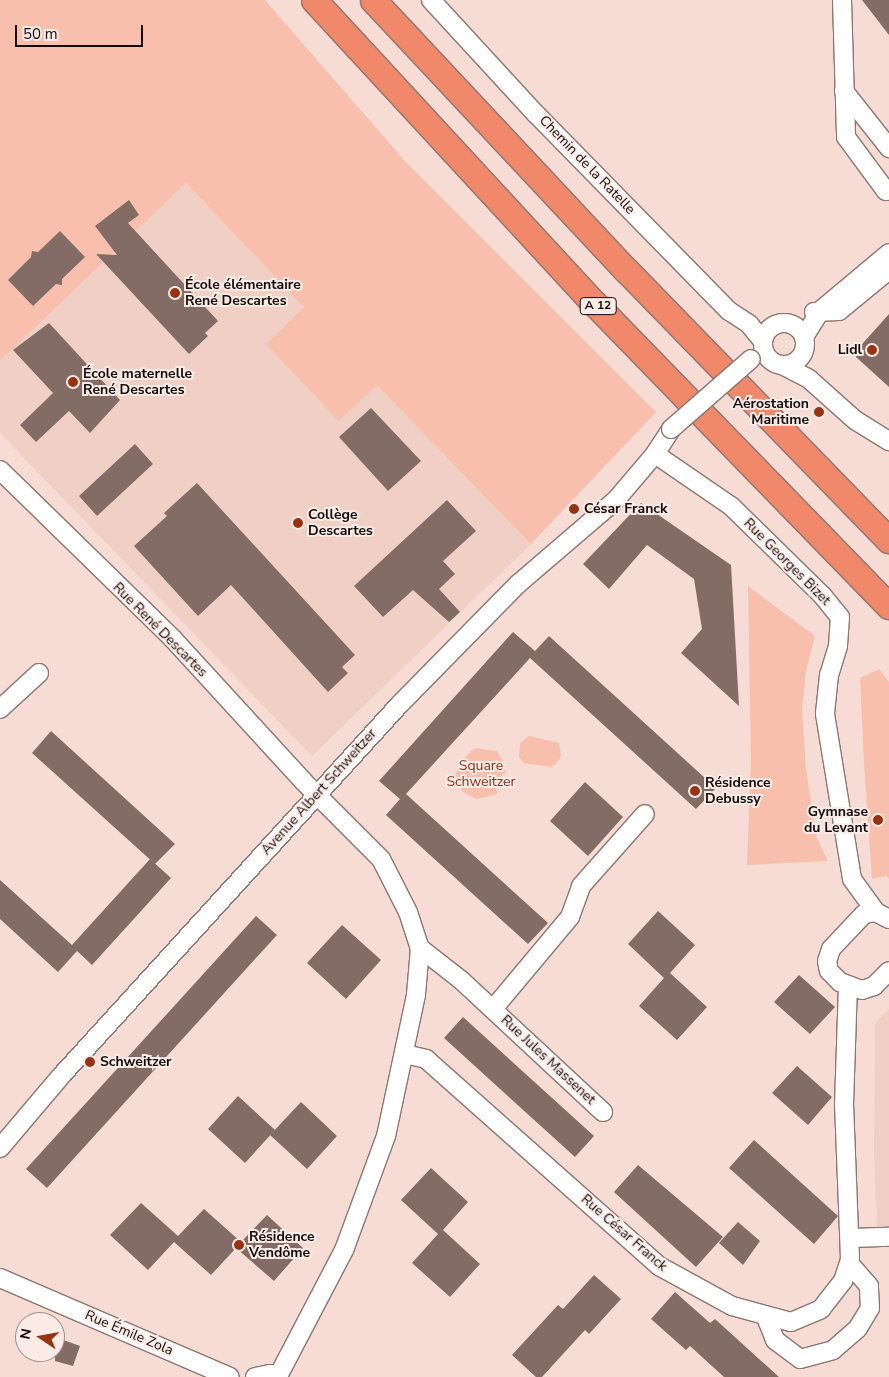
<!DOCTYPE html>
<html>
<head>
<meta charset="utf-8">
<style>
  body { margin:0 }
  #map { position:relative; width:889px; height:1377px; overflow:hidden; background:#f6dcd4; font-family:"Nunito Sans",sans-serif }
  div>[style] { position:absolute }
  .built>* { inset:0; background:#f0cfc4 }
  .green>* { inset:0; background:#f8bfad }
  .building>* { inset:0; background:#836c65 }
  .roads { filter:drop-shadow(1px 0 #8d766f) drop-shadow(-1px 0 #8d766f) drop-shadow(0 1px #8d766f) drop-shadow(0 -1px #8d766f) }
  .minor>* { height:18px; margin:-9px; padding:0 9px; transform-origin:9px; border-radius:9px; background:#fff }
  .minor>.ring { margin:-9px; padding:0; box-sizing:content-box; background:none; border:18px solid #fff; border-radius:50% }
  .highway>* { height:25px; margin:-12.5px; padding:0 12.5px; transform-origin:12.5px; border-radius:12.5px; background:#f18869 }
  .bridges { filter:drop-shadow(1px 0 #8d766f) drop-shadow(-1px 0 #8d766f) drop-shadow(0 1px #8d766f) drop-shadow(0 -1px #8d766f) }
  .minor-bridge>* { height:18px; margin:-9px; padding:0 9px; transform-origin:9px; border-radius:9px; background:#fff }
  .dots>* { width:14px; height:14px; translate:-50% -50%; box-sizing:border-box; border:2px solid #fbebe7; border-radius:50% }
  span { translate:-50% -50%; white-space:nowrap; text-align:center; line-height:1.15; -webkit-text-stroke:4px #fbebe7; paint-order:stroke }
  .shield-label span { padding:1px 4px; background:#fbebe7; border:1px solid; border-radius:4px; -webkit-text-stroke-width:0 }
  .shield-label { font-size:12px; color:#130b08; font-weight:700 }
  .street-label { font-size:14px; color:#130b08 }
  .poi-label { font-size:14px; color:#130b08; font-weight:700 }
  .left { translate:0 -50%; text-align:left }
  .right { translate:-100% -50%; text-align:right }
  .park-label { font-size:14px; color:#8c3215 }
  .north { position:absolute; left:15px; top:1312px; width:50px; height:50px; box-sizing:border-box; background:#fbebe7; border:1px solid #9e918e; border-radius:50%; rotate:282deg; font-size:14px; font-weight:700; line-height:20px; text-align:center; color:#130b08 }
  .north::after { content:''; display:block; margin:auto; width:18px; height:22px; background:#99320e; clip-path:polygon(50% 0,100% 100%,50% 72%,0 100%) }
  .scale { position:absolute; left:15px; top:25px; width:128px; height:22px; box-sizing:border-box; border:2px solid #130b08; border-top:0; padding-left:6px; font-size:15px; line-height:18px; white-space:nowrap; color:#130b08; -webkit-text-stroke:4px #fbebe7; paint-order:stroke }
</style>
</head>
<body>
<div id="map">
  <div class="built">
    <i style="clip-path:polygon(186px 183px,531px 544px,312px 756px,0 433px,0 361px)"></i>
    <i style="clip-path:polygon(889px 1009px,889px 1227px,877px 1227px,874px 1155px,875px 1023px)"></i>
  </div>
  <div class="green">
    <i style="clip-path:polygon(0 0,265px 0,404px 160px,656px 412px,531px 544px,377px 385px,339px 421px,266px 344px,304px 307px,186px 183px,0 361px)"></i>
    <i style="clip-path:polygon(748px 586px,815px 636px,806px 671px,802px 710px,806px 770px,817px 839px,828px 861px,747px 865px,751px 761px)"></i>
    <i style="clip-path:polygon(879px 669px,889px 682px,889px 879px,886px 876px,872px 879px,864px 764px,860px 678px)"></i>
    <i style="clip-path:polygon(529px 736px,559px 743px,561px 756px,556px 764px,551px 767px,524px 763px,519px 757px,520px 743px)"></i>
    <i style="clip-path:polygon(475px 748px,497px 751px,502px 760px,506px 771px,497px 794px,477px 799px,463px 792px,454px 780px,460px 762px)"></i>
  </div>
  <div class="building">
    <i style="clip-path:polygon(862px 0,889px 0,889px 35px)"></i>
    <i style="clip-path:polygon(129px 200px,139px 215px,128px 223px,218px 321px,205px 333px,208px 336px,189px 354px,96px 254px,117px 255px,95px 226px)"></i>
    <i style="clip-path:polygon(60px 231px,85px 257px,62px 279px,62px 285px,56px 284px,33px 306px,8px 280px,31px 257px,32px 251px,38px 252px)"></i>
    <i style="clip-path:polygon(889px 314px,889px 387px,856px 357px,855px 352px)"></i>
    <i style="clip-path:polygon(49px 323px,120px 400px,90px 433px,69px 411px,36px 442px,20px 425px,53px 393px,13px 350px)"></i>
    <i style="clip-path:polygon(371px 408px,421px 461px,388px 491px,339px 437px)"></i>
    <i style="clip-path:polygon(135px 444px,153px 464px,97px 516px,79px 496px)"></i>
    <i style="clip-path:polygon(197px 483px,355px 655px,342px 667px,348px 673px,328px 692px,231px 585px,198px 616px,134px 546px,167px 516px,164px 513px)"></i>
    <i style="clip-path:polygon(447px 500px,476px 531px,443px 561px,455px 574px,439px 589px,460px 612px,449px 622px,413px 590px,383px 617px,354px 586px)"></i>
    <i style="clip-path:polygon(641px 503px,731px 565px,739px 706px,681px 653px,702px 629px,694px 579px,647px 545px,609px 589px,583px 564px)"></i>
    <i style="clip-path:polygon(513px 632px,535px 651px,549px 636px,716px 788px,696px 809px,530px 658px,406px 794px,548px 923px,528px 944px,386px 815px,400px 799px,379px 781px)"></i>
    <i style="clip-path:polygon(51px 731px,175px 844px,155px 864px,32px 753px)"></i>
    <i style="clip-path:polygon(585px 782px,623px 817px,588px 856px,550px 821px)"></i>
    <i style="clip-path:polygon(150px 859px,171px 878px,92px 965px,77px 951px,58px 972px,0 919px,0 880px,72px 945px)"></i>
    <i style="clip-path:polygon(658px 911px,695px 945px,670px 973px,707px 1007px,677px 1040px,639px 1006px,664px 978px,628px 944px)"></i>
    <i style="clip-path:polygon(256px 916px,277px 935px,47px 1188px,26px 1169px)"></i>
    <i style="clip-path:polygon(342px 925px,381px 960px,346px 999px,307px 963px)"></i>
    <i style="clip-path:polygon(799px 975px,835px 1007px,810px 1034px,774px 1002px)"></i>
    <i style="clip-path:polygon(463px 1017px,594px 1136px,575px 1157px,444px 1038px)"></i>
    <i style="clip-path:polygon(797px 1066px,832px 1097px,808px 1125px,772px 1093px)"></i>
    <i style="clip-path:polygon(238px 1096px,275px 1130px,245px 1163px,208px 1129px)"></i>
    <i style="clip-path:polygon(301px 1102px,337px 1136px,307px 1169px,270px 1135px)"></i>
    <i style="clip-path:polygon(754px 1140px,838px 1216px,814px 1244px,729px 1168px)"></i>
    <i style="clip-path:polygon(638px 1165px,723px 1237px,696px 1267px,614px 1192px)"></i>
    <i style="clip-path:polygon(431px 1168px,468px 1202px,443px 1230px,480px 1264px,450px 1297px,412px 1263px,438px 1234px,401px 1200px)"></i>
    <i style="clip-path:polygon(141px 1203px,178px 1236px,204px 1209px,241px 1242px,267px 1215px,303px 1248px,274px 1281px,236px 1248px,211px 1275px,174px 1242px,148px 1270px,110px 1235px)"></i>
    <i style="clip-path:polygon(738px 1222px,760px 1241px,743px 1265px,719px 1243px)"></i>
    <i style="clip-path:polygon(594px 1275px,621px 1299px,589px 1334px,585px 1330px,542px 1377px,536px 1377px,512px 1355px,558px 1305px,563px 1309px)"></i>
    <i style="clip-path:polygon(675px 1292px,710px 1323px,715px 1319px,779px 1377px,724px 1377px,690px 1346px,686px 1350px,651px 1319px)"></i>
    <i style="clip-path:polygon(55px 1337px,80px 1346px,73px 1366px,55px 1361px)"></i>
  </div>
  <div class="roads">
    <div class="minor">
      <i style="left:431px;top:0;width:154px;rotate:47.4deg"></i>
      <i style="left:535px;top:113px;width:277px;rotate:45.6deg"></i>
      <i style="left:729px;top:311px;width:24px;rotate:33deg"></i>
      <i style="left:749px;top:324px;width:22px;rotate:51deg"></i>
      <i style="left:842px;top:0;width:137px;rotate:88.3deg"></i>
      <i style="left:846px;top:137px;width:67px;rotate:53.5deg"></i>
      <i style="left:886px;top:191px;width:4px;rotate:-34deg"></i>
      <i style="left:844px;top:91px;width:73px;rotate:51.7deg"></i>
      <i style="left:814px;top:312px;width:25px;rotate:-2deg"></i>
      <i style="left:839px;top:311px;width:65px;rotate:-39.4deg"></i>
      <i class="ring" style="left:763px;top:323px;width:24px;height:24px"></i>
      <i style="left:804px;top:337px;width:31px;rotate:-58deg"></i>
      <i style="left:820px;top:311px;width:90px;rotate:-40deg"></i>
      <i style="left:782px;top:365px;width:30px;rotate:27deg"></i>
      <i style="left:809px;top:379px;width:62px;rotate:41.7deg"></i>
      <i style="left:855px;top:420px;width:40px;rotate:32deg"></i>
      <i style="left:655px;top:454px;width:92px;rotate:34.4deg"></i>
      <i style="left:731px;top:506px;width:127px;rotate:44.4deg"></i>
      <i style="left:822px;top:595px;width:28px;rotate:51deg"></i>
      <i style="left:840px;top:617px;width:29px;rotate:94deg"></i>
      <i style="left:838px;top:646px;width:30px;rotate:107deg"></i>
      <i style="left:829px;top:675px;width:39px;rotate:96deg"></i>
      <i style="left:825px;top:714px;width:167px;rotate:80.7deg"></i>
      <i style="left:852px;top:879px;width:41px;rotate:54deg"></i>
      <i style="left:0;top:470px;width:242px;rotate:44.3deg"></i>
      <i style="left:173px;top:639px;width:193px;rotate:47.5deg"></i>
      <i style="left:303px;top:781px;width:110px;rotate:45deg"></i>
      <i style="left:381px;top:859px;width:59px;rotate:63deg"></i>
      <i style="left:408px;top:912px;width:38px;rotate:72deg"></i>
      <i style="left:420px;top:948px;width:47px;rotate:94.9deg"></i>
      <i style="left:416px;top:995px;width:144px;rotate:102deg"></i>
      <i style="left:386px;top:1136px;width:121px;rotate:110.2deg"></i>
      <i style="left:344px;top:1250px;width:142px;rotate:117.6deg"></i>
      <i style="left:0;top:709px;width:53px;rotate:-42.7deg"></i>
      <i style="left:889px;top:919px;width:15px;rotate:-152deg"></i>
      <i style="left:876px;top:912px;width:12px;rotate:171deg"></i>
      <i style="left:864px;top:914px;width:48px;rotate:133.3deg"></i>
      <i style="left:831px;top:949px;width:13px;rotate:108deg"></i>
      <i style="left:827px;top:961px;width:10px;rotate:79deg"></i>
      <i style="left:829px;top:971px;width:16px;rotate:45deg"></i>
      <i style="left:840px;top:982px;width:23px;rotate:20deg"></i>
      <i style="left:862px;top:990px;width:13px;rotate:-18deg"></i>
      <i style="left:874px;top:986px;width:21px;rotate:-45deg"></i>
      <i style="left:420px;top:948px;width:52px;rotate:38deg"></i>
      <i style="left:461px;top:980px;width:194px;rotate:42.9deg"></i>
      <i style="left:493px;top:1009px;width:120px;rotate:-50.1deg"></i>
      <i style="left:570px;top:917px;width:33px;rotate:-70deg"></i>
      <i style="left:581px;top:886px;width:96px;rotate:-48.4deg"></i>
      <i style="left:405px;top:1054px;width:22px;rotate:13deg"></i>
      <i style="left:426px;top:1059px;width:312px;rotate:41.6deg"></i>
      <i style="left:659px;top:1266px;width:83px;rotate:28.7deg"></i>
      <i style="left:732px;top:1306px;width:61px;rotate:15.2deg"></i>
      <i style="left:791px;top:1322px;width:33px;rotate:-23deg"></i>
      <i style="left:821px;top:1309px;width:36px;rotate:-52deg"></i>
      <i style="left:843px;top:1281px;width:23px;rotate:-72deg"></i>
      <i style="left:850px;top:1259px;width:154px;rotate:-92.2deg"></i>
      <i style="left:844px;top:1105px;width:118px;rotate:-88.1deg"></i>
      <i style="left:0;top:1148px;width:94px;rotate:-49.7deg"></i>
      <i style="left:61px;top:1076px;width:503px;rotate:-47.66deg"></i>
      <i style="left:400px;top:704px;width:168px;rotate:-45.5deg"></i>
      <i style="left:518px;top:584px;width:128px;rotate:-40.6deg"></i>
      <i style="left:615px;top:501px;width:62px;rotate:-49.6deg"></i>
      <i style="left:655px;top:454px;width:30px;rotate:-57deg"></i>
      <i style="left:851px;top:1238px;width:38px;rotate:-2deg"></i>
      <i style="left:0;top:1278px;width:250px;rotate:23.3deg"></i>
      <i style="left:765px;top:1315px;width:27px;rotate:68deg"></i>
      <i style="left:775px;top:1340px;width:31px;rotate:37deg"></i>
      <i style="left:800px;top:1359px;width:34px;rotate:-15deg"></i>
      <i style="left:833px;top:1350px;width:33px;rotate:-41deg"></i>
      <i style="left:858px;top:1328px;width:23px;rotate:-59deg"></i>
      <i style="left:870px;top:1308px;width:22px;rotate:-93deg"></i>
      <i style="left:869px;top:1286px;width:30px;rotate:-131deg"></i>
      <i style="left:255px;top:1377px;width:15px;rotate:-11deg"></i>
      <i style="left:270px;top:1374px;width:9px;rotate:21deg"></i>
    </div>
    <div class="highway">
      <i style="left:314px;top:0;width:413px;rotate:47.3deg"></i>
      <i style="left:594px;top:303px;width:423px;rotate:45.8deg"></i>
      <i style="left:373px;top:0;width:370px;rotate:46.9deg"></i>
      <i style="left:626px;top:270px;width:377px;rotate:45.8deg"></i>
    </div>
  </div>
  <div class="bridges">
    <div class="minor-bridge">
      <i style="left:671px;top:429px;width:106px;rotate:-41.2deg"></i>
    </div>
  </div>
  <div class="dots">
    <i style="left:175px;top:293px;background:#99320e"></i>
    <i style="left:872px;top:350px;background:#99320e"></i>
    <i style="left:73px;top:382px;background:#99320e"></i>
    <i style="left:819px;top:412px;background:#99320e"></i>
    <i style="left:574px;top:509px;background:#99320e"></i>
    <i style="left:298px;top:523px;background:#99320e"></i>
    <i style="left:695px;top:791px;background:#99320e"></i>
    <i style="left:878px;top:820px;background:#99320e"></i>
    <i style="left:90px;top:1062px;background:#99320e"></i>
    <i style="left:239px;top:1245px;background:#99320e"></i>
  </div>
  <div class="shield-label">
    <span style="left:598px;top:306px">A 12</span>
  </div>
  <div class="street-label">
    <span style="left:587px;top:165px;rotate:46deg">Chemin de la Ratelle</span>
    <span style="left:787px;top:562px;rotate:45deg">Rue Georges Bizet</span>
    <span style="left:160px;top:630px;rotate:45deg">Rue René Descartes</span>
    <span style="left:319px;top:792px;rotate:-48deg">Avenue Albert Schweitzer</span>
    <span style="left:548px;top:1060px;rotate:43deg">Rue Jules Massenet</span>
    <span style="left:624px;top:1233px;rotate:41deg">Rue César Franck</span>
    <span style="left:129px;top:1333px;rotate:23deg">Rue Émile Zola</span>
  </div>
  <div class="poi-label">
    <span class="left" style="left:185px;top:293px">École élémentaire<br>René Descartes</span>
    <span class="right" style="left:862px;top:350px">Lidl</span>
    <span class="left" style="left:83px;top:382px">École maternelle<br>René Descartes</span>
    <span class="right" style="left:809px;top:412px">Aérostation<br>Maritime</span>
    <span class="left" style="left:584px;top:509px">César Franck</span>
    <span class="left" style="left:308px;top:523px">Collège<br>Descartes</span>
    <span class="left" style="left:705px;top:791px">Résidence<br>Debussy</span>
    <span class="right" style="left:868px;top:820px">Gymnase<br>du Levant</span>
    <span class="left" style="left:100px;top:1062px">Schweitzer</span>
    <span class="left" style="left:249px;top:1245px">Résidence<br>Vendôme</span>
  </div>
  <div class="park-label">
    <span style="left:481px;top:774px">Square<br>Schweitzer</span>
  </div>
  <div class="north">N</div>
  <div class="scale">50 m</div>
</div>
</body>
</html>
